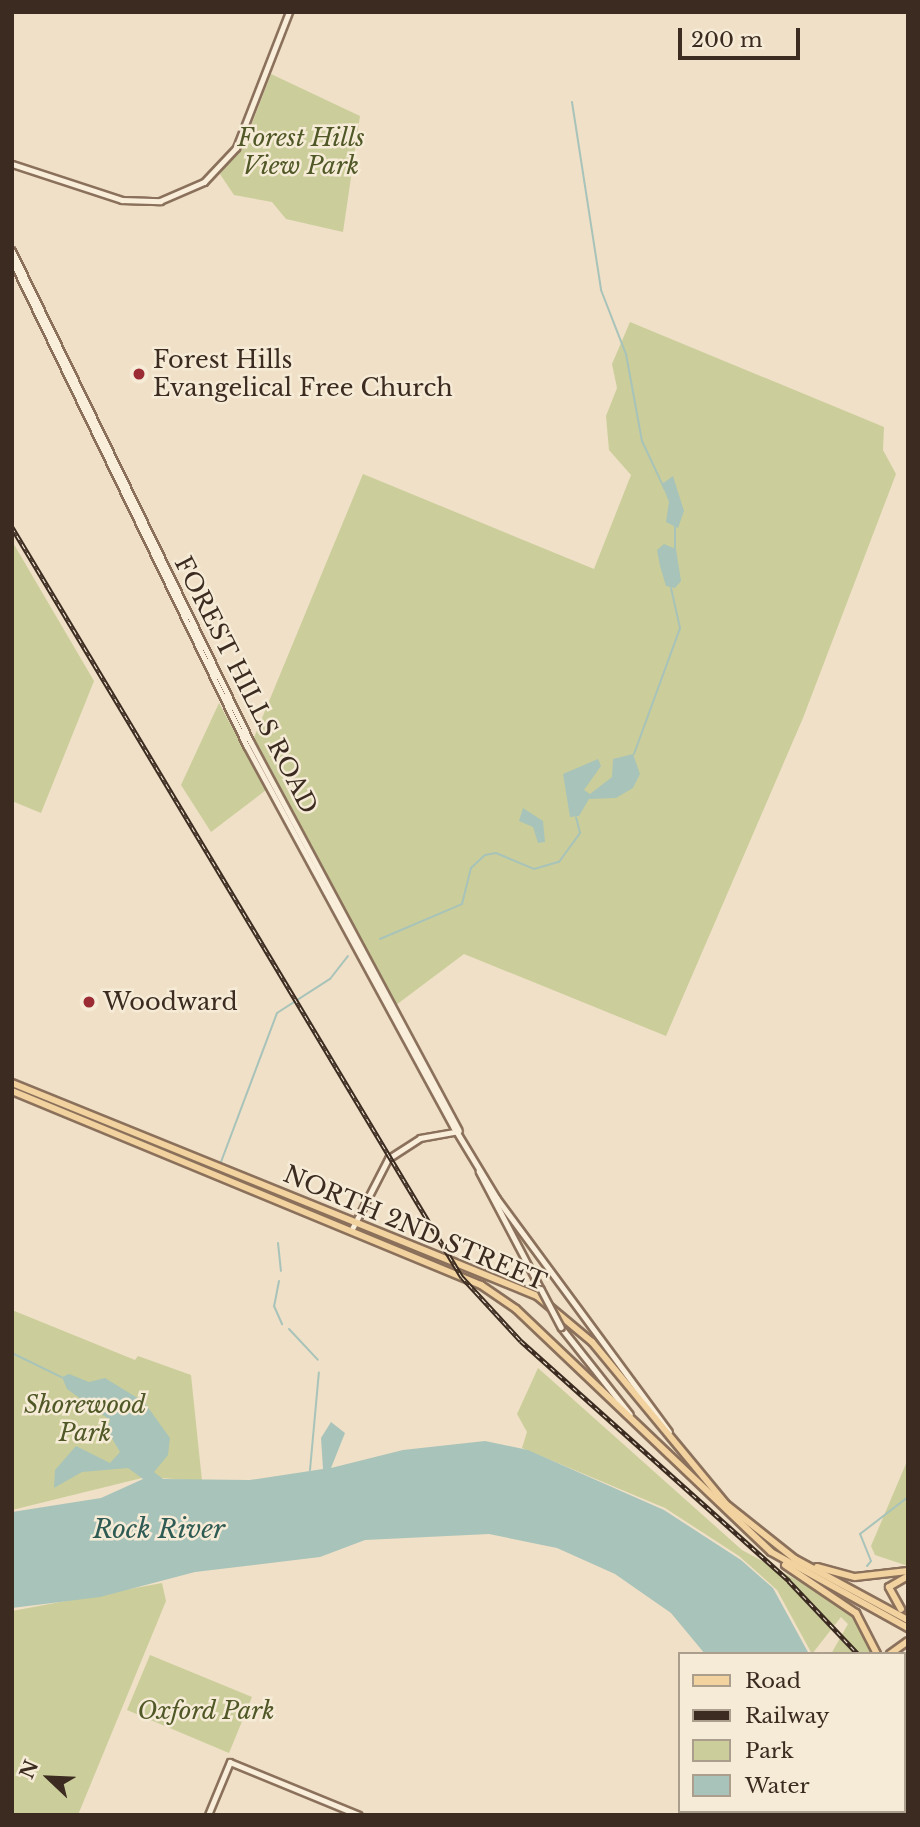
<!DOCTYPE html>
<html>
<head>
<meta charset="utf-8">
<style>
  body { margin:0 }
  #map { position:relative; width:920px; height:1827px; overflow:hidden; background:#efe0c7; font-family:"Libre Baskerville",serif }
  div>[style] { position:absolute }
  .green>* { inset:0; background:#cbce9a }
  .water>* { inset:0; background:#a8c3b9 }
  .stream>* { height:2px; margin:-1px; padding:0 1px; transform-origin:1px; border-radius:1px; background:#a8c3b9 }
  .roads { filter:drop-shadow(2px 0 #8b715c) drop-shadow(-2px 0 #8b715c) drop-shadow(0 2px #8b715c) drop-shadow(0 -2px #8b715c) }
  .minor>* { height:4.5px; margin:-2.25px; padding:0 2.25px; transform-origin:2.25px; border-radius:2.25px; background:#f9eeda }
  .major>* { height:6px; margin:-3px; padding:0 3px; transform-origin:3px; border-radius:3px; background:#f2d29f }
  .rail>* { height:4.5px; margin-top:-2.25px; transform-origin:0; background:repeating-linear-gradient(90deg,#f6ebd6 0 5px,#3b2b20 0 10px); box-sizing:border-box; border-block:2px solid #3b2b20 }
  .bridges { filter:drop-shadow(2px 0 #8b715c) drop-shadow(-2px 0 #8b715c) drop-shadow(0 2px #8b715c) drop-shadow(0 -2px #8b715c) }
  .minor-bridge>* { height:4.5px; margin:-2.25px; padding:0 2.25px; transform-origin:2.25px; border-radius:2.25px; background:#f9eeda }
  .dots>* { width:19px; height:19px; translate:-50% -50%; box-sizing:border-box; border:4px solid #f6ebd6; border-radius:50% }
  span { translate:-50% -50%; white-space:nowrap; text-align:center; line-height:1.15; -webkit-text-stroke:5px #f6ebd6; paint-order:stroke }
  .park-label { font-size:24px; color:#4f5826; font-style:italic }
  .poi-label { font-size:24px; color:#3b2b20 }
  .left { translate:0 -50%; text-align:left }
  .street-label { font-size:24px; color:#3b2b20 }
  .water-label { font-size:26px; color:#2f5b55; font-style:italic }
  .frame { position:absolute; inset:0; border:14px solid #3b2b20; pointer-events:none }
  .legend { position:absolute; left:678px; top:1652px; width:228px; height:161px; box-sizing:border-box; background:#f6ebd6; border:2px solid #ab9e8d; margin:0; padding:9px 12px; list-style:none; font-size:21px; color:#3b2b20 }
  .legend li { display:flex; align-items:center; gap:14px; height:35px }
  .legend b { width:35px; border:2px solid #ab9e8d }
  .north { position:absolute; left:14px; top:1743px; width:70px; height:70px; -webkit-text-stroke:5px #f6ebd6; paint-order:stroke; rotate:293deg; font-size:19px; font-weight:700; line-height:28px; text-align:center; color:#3b2b20 }
  .north::after { content:''; display:block; margin:auto; width:24px; height:32px; background:#3b2b20; clip-path:polygon(50% 0,100% 100%,50% 72%,0 100%) }
  .scale { position:absolute; left:678px; top:28px; width:122px; height:32px; box-sizing:border-box; border:4px solid #3b2b20; border-top:0; padding-left:9px; font-size:21px; line-height:24px; white-space:nowrap; color:#3b2b20; -webkit-text-stroke:5px #f6ebd6; paint-order:stroke }
</style>
</head>
<body>
<div id="map">
  <div class="green">
    <i style="clip-path:polygon(271px 74px,360px 116px,343px 232px,286px 219px,272px 202px,234px 195px,220px 174px,246px 139px)"></i>
    <i style="clip-path:polygon(630px 322px,884px 427px,883px 450px,896px 474px,803px 718px,666px 1036px,464px 954px,396px 1005px,253px 740px,363px 474px,594px 569px,631px 475px,609px 450px,606px 416px,617px 388px,612px 364px)"></i>
    <i style="clip-path:polygon(12px 541px,94px 681px,41px 813px,12px 801px)"></i>
    <i style="clip-path:polygon(219px 703px,266px 790px,211px 832px,181px 785px)"></i>
    <i style="clip-path:polygon(12px 1310px,135px 1360px,138px 1356px,191px 1375px,202px 1481px,146px 1477px,12px 1510px)"></i>
    <i style="clip-path:polygon(538px 1368px,742px 1550px,842px 1605px,869px 1636px,873px 1654px,831px 1654px,848px 1624px,841px 1617px,812px 1654px,777px 1590px,739px 1556px,665px 1508px,522px 1448px,527px 1432px,517px 1414px)"></i>
    <i style="clip-path:polygon(908px 1459px,908px 1566px,875px 1555px,871px 1546px)"></i>
    <i style="clip-path:polygon(162px 1583px,166px 1601px,78px 1815px,12px 1815px,12px 1611px)"></i>
    <i style="clip-path:polygon(150px 1655px,252px 1697px,229px 1753px,127px 1710px)"></i>
  </div>
  <div class="water">
    <i style="clip-path:polygon(673px 476px,684px 511px,678px 528px,666px 522px,669px 502px,662px 484px)"></i>
    <i style="clip-path:polygon(664px 544px,676px 549px,681px 581px,675px 588px,666px 586px,660px 566px,657px 550px)"></i>
    <i style="clip-path:polygon(633px 754px,640px 774px,633px 788px,616px 798px,589px 799px,579px 816px,570px 817px,563px 774px,598px 759px,601px 766px,584px 790px,590px 794px,612px 777px,613px 759px)"></i>
    <i style="clip-path:polygon(523px 808px,543px 821px,545px 842px,538px 843px,533px 827px,519px 821px)"></i>
    <i style="clip-path:polygon(69px 1374px,89px 1382px,105px 1378px,144px 1402px,170px 1438px,168px 1455px,154px 1472px,163px 1479px,250px 1480px,323px 1469px,321px 1438px,331px 1422px,345px 1433px,331px 1468px,403px 1450px,485px 1441px,528px 1450px,664px 1510px,741px 1560px,773px 1588px,809px 1654px,705px 1654px,671px 1613px,615px 1574px,557px 1548px,489px 1534px,365px 1540px,320px 1557px,195px 1572px,100px 1597px,12px 1608px,12px 1512px,101px 1498px,143px 1479px,128px 1468px,82px 1472px,54px 1488px,55px 1470px,76px 1446px,110px 1463px,120px 1452px,107px 1430px,110px 1420px,67px 1389px,62px 1377px)"></i>
  </div>
  <div class="stream">
    <i style="left:572px;top:102px;width:190px;rotate:81.2deg"></i>
    <i style="left:601px;top:290px;width:69px;rotate:68.7deg"></i>
    <i style="left:626px;top:354px;width:88px;rotate:79.6deg"></i>
    <i style="left:642px;top:441px;width:54px;rotate:64.9deg"></i>
    <i style="left:675px;top:548px;width:22px;rotate:-90deg"></i>
    <i style="left:634px;top:754px;width:134px;rotate:-69.9deg"></i>
    <i style="left:680px;top:628px;width:41px;rotate:-102.7deg"></i>
    <i style="left:380px;top:939px;width:89px;rotate:-23.1deg"></i>
    <i style="left:462px;top:904px;width:37px;rotate:-76deg"></i>
    <i style="left:471px;top:868px;width:19px;rotate:-43deg"></i>
    <i style="left:485px;top:855px;width:11px;rotate:-10deg"></i>
    <i style="left:496px;top:853px;width:41px;rotate:22.8deg"></i>
    <i style="left:534px;top:869px;width:26px;rotate:-16deg"></i>
    <i style="left:559px;top:862px;width:36px;rotate:-54deg"></i>
    <i style="left:580px;top:833px;width:16px;rotate:-104deg"></i>
    <i style="left:221px;top:1162px;width:159px;rotate:-69.4deg"></i>
    <i style="left:277px;top:1013px;width:63px;rotate:-32.7deg"></i>
    <i style="left:330px;top:979px;width:29px;rotate:-52deg"></i>
    <i style="left:278px;top:1243px;width:28px;rotate:84deg"></i>
    <i style="left:279px;top:1281px;width:25px;rotate:101deg"></i>
    <i style="left:274px;top:1306px;width:20px;rotate:66deg"></i>
    <i style="left:289px;top:1329px;width:42px;rotate:46.9deg"></i>
    <i style="left:12px;top:1353px;width:55px;rotate:26.1deg"></i>
    <i style="left:310px;top:1470px;width:98px;rotate:-84.8deg"></i>
    <i style="left:867px;top:1566px;width:6px;rotate:-51deg"></i>
    <i style="left:871px;top:1561px;width:29px;rotate:-112deg"></i>
    <i style="left:860px;top:1534px;width:61px;rotate:-37.6deg"></i>
  </div>
  <div class="roads">
    <div class="minor">
      <i style="left:12px;top:164px;width:116px;rotate:18.1deg"></i>
      <i style="left:122px;top:200px;width:38px;rotate:2deg"></i>
      <i style="left:160px;top:201px;width:48px;rotate:-23.4deg"></i>
      <i style="left:204px;top:182px;width:47px;rotate:-46.7deg"></i>
      <i style="left:236px;top:148px;width:146px;rotate:-68.7deg"></i>
      <i style="left:12px;top:250px;width:547px;rotate:64.09deg"></i>
      <i style="left:251px;top:742px;width:440px;rotate:61.8deg"></i>
      <i style="left:12px;top:260px;width:540px;rotate:64.19deg"></i>
      <i style="left:247px;top:746px;width:434px;rotate:61.5deg"></i>
      <i style="left:454px;top:1127px;width:83px;rotate:58.8deg"></i>
      <i style="left:497px;top:1198px;width:290px;rotate:53.6deg"></i>
      <i style="left:479px;top:1171px;width:133px;rotate:62.3deg"></i>
      <i style="left:351px;top:1231px;width:81px;rotate:-62.8deg"></i>
      <i style="left:388px;top:1159px;width:38px;rotate:-33deg"></i>
      <i style="left:420px;top:1138px;width:39px;rotate:-10deg"></i>
      <i style="left:561px;top:1327px;width:111px;rotate:51.6deg"></i>
      <i style="left:208px;top:1815px;width:57px;rotate:-67.5deg"></i>
      <i style="left:230px;top:1762px;width:139px;rotate:22.3deg"></i>
    </div>
    <div class="major">
      <i style="left:12px;top:1083px;width:567px;rotate:22.08deg"></i>
      <i style="left:537px;top:1296px;width:72px;rotate:39.9deg"></i>
      <i style="left:592px;top:1342px;width:210px;rotate:50.4deg"></i>
      <i style="left:726px;top:1504px;width:88px;rotate:38.6deg"></i>
      <i style="left:795px;top:1559px;width:128px;rotate:28.4deg"></i>
      <i style="left:12px;top:1091px;width:508px;rotate:22.47deg"></i>
      <i style="left:481px;top:1285px;width:42px;rotate:34.4deg"></i>
      <i style="left:516px;top:1309px;width:352px;rotate:43.6deg"></i>
      <i style="left:771px;top:1552px;width:157px;rotate:29deg"></i>
      <i style="left:785px;top:1565px;width:86px;rotate:34.1deg"></i>
      <i style="left:856px;top:1613px;width:46px;rotate:62.9deg"></i>
      <i style="left:817px;top:1567px;width:39px;rotate:15deg"></i>
      <i style="left:855px;top:1577px;width:53px;rotate:-6.5deg"></i>
      <i style="left:901px;top:1609px;width:25px;rotate:-119deg"></i>
      <i style="left:889px;top:1587px;width:22px;rotate:-30deg"></i>
      <i style="left:890px;top:1654px;width:22px;rotate:-36deg"></i>
      <i style="left:904px;top:1709px;width:4px;rotate:14deg"></i>
      <i style="left:904px;top:1719px;width:6px;rotate:51deg"></i>
      <i style="left:904px;top:1771px;width:9px;rotate:-63deg"></i>
      <i style="left:904px;top:1785px;width:8px;rotate:-60deg"></i>
      <i style="left:886px;top:1815px;width:4px;rotate:-63deg"></i>
    </div>
  </div>
  <div class="rail">
    <i style="left:12px;top:527px;width:875px;rotate:59.04deg"></i>
    <i style="left:462px;top:1277px;width:87px;rotate:47.3deg"></i>
    <i style="left:521px;top:1341px;width:360px;rotate:41.8deg"></i>
    <i style="left:789px;top:1581px;width:100px;rotate:46.6deg"></i>
    <i style="left:904px;top:1744px;width:6px;rotate:51deg"></i>
  </div>
  <div class="bridges">
    <div class="minor-bridge">
      <i style="left:541px;top:1289px;width:43px;rotate:62.2deg"></i>
    </div>
  </div>
  <div class="dots">
    <i style="left:139px;top:374px;background:#9b2b34"></i>
    <i style="left:89px;top:1002px;background:#9b2b34"></i>
  </div>
  <div class="park-label">
    <span style="left:301px;top:152px">Forest Hills<br>View Park</span>
    <span style="left:85px;top:1419px">Shorewood<br>Park</span>
    <span style="left:206px;top:1711px">Oxford Park</span>
  </div>
  <div class="poi-label">
    <span class="left" style="left:153px;top:374px">Forest Hills<br>Evangelical Free Church</span>
    <span class="left" style="left:103px;top:1002px">Woodward</span>
  </div>
  <div class="street-label">
    <span style="left:246px;top:685px;rotate:63deg">FOREST HILLS ROAD</span>
    <span style="left:415px;top:1228px;rotate:23deg">NORTH 2ND STREET</span>
  </div>
  <div class="water-label">
    <span style="left:159px;top:1530px">Rock River</span>
  </div>
  <div class="frame"></div>
  <ul class="legend">
  <li><b style="height:9px;background:#f2d29f"></b>Road</li>
  <li><b style="height:9px;background:#3b2b20"></b>Railway</li>
  <li><b style="height:19px;background:#cbce9a"></b>Park</li>
  <li><b style="height:19px;background:#a8c3b9"></b>Water</li>
  </ul>
  <div class="north">N</div>
  <div class="scale">200 m</div>
</div>
</body>
</html>
